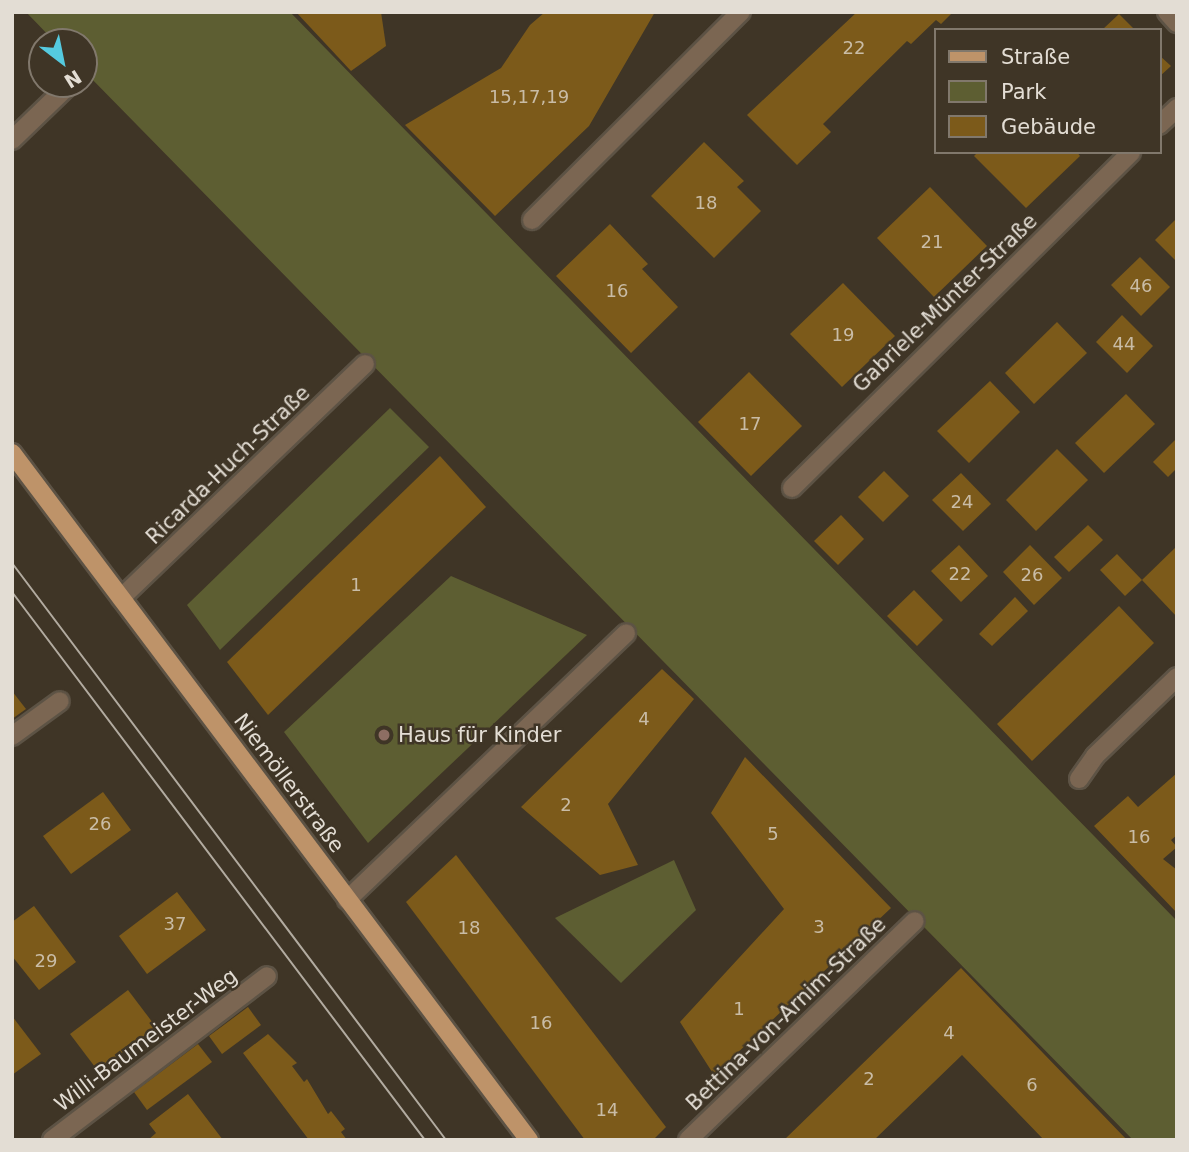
<!DOCTYPE html>
<html>
<head>
<meta charset="utf-8">
<style>
  body { margin:0 }
  #map { position:relative; width:1189px; height:1152px; overflow:hidden; background:#3f3526; font-family:"DejaVu Sans",sans-serif }
  div>[style] { position:absolute }
  .green>* { inset:0; background:#5d5e32 }
  .building>* { inset:0; background:#7c5a1a }
  .roads { filter:drop-shadow(2px 0 #5d5345) drop-shadow(-2px 0 #5d5345) drop-shadow(0 2px #5d5345) drop-shadow(0 -2px #5d5345) }
  .minor>* { height:18px; margin:-9px; padding:0 9px; transform-origin:9px; border-radius:9px; background:#7b6652 }
  .major>* { height:18px; margin:-9px; padding:0 9px; transform-origin:9px; border-radius:9px; background:#be9369 }
  .tram>* { height:2px; margin:-1px; padding:0 1px; transform-origin:1px; border-radius:1px; background:#b2aba0 }
  .dots>* { width:19px; height:19px; translate:-50% -50%; box-sizing:border-box; border:4px solid #3f3526; border-radius:50% }
  span { translate:-50% -50%; white-space:nowrap; text-align:center; line-height:1.15; -webkit-text-stroke:5px #3f3526; paint-order:stroke }
  .number-label { font-size:18px; color:#c9bca6 }
  .number-label span { -webkit-text-stroke-width:0 }
  .street-label { font-size:21px; color:#e3ddd4 }
  .poi-label { font-size:21px; color:#e3ddd4 }
  .left { translate:0 -50%; text-align:left }
  .frame { position:absolute; inset:0; border:14px solid #e3ddd4; pointer-events:none }
  .legend { position:absolute; left:934px; top:28px; width:228px; height:126px; box-sizing:border-box; background:#3f3526; border:2px solid #81786c; margin:0; padding:9px 12px; list-style:none; font-size:21px; color:#e3ddd4 }
  .legend li { display:flex; align-items:center; gap:14px; height:35px }
  .legend b { width:35px; border:2px solid #81786c }
  .north { position:absolute; left:28px; top:28px; width:70px; height:70px; box-sizing:border-box; background:#3f3526; border:2px solid #81786c; border-radius:50%; rotate:148deg; font-size:19px; font-weight:700; line-height:28px; text-align:center; color:#e3ddd4 }
  .north::after { content:''; display:block; margin:auto; width:24px; height:32px; background:#55cadf; clip-path:polygon(50% 0,100% 100%,50% 72%,0 100%) }
</style>
</head>
<body>
<div id="map">
  <div class="green">
    <i style="clip-path:polygon(26px 12px,290px 12px,1177px 921px,1177px 1140px,1133px 1140px,84px 71px,84px 42px,55px 42px)"></i>
    <i style="clip-path:polygon(390px 408px,429px 447px,220px 650px,187px 605px)"></i>
    <i style="clip-path:polygon(451px 576px,587px 635px,368px 843px,284px 732px)"></i>
    <i style="clip-path:polygon(674px 860px,696px 910px,621px 983px,555px 918px)"></i>
  </div>
  <div class="building">
    <i style="clip-path:polygon(296px 12px,381px 12px,386px 46px,351px 71px)"></i>
    <i style="clip-path:polygon(545px 12px,655px 12px,589px 126px,495px 216px,405px 125px,501px 68px,530px 25px)"></i>
    <i style="clip-path:polygon(857px 12px,953px 12px,941px 24px,936px 20px,911px 44px,907px 41px,823px 124px,831px 132px,797px 165px,747px 115px)"></i>
    <i style="clip-path:polygon(1119px 14px,1135px 30px,1102px 30px)"></i>
    <i style="clip-path:polygon(1159px 55px,1171px 66px,1159px 77px)"></i>
    <i style="clip-path:polygon(704px 142px,744px 181px,737px 187px,761px 211px,714px 258px,651px 196px)"></i>
    <i style="clip-path:polygon(978px 152px,1077px 152px,1080px 156px,1026px 208px,974px 156px)"></i>
    <i style="clip-path:polygon(930px 187px,987px 246px,934px 297px,877px 238px)"></i>
    <i style="clip-path:polygon(1177px 218px,1177px 262px,1155px 240px)"></i>
    <i style="clip-path:polygon(610px 224px,648px 264px,642px 269px,678px 307px,631px 353px,556px 276px)"></i>
    <i style="clip-path:polygon(1140px 257px,1170px 287px,1141px 316px,1111px 285px)"></i>
    <i style="clip-path:polygon(843px 283px,895px 336px,842px 387px,790px 334px)"></i>
    <i style="clip-path:polygon(1122px 315px,1153px 346px,1127px 373px,1096px 342px)"></i>
    <i style="clip-path:polygon(1057px 322px,1087px 353px,1034px 404px,1005px 373px)"></i>
    <i style="clip-path:polygon(749px 372px,802px 426px,751px 476px,698px 422px)"></i>
    <i style="clip-path:polygon(990px 381px,1020px 412px,969px 463px,937px 431px)"></i>
    <i style="clip-path:polygon(1126px 394px,1155px 424px,1104px 473px,1075px 443px)"></i>
    <i style="clip-path:polygon(1177px 438px,1177px 468px,1168px 477px,1153px 462px)"></i>
    <i style="clip-path:polygon(1057px 449px,1088px 480px,1036px 531px,1006px 500px)"></i>
    <i style="clip-path:polygon(440px 456px,486px 507px,268px 715px,227px 662px)"></i>
    <i style="clip-path:polygon(884px 471px,909px 496px,883px 522px,858px 497px)"></i>
    <i style="clip-path:polygon(961px 473px,991px 504px,963px 531px,932px 500px)"></i>
    <i style="clip-path:polygon(841px 515px,864px 539px,838px 565px,814px 541px)"></i>
    <i style="clip-path:polygon(1088px 525px,1103px 540px,1069px 572px,1054px 557px)"></i>
    <i style="clip-path:polygon(959px 545px,988px 576px,961px 602px,931px 571px)"></i>
    <i style="clip-path:polygon(1030px 545px,1062px 578px,1034px 605px,1003px 572px)"></i>
    <i style="clip-path:polygon(1177px 546px,1177px 617px,1142px 580px)"></i>
    <i style="clip-path:polygon(1117px 554px,1142px 580px,1125px 596px,1100px 570px)"></i>
    <i style="clip-path:polygon(914px 590px,943px 620px,917px 646px,887px 616px)"></i>
    <i style="clip-path:polygon(1015px 597px,1028px 611px,992px 646px,979px 634px)"></i>
    <i style="clip-path:polygon(1119px 606px,1154px 643px,1032px 761px,997px 724px)"></i>
    <i style="clip-path:polygon(662px 669px,694px 699px,608px 804px,638px 865px,600px 875px,521px 807px)"></i>
    <i style="clip-path:polygon(12px 691px,26px 709px,12px 719px)"></i>
    <i style="clip-path:polygon(745px 757px,891px 908px,714px 1075px,680px 1022px,784px 909px,711px 813px)"></i>
    <i style="clip-path:polygon(1177px 773px,1177px 835px,1171px 840px,1177px 847px,1163px 859px,1177px 870px,1177px 913px,1094px 826px,1128px 796px,1138px 807px)"></i>
    <i style="clip-path:polygon(103px 792px,131px 830px,71px 874px,43px 836px)"></i>
    <i style="clip-path:polygon(456px 855px,666px 1127px,653px 1140px,585px 1140px,406px 902px)"></i>
    <i style="clip-path:polygon(177px 892px,206px 930px,147px 974px,119px 936px)"></i>
    <i style="clip-path:polygon(34px 906px,76px 962px,39px 990px,12px 956px,12px 922px)"></i>
    <i style="clip-path:polygon(961px 968px,1127px 1140px,1044px 1140px,962px 1055px,874px 1140px,784px 1140px)"></i>
    <i style="clip-path:polygon(128px 990px,156px 1027px,98px 1071px,70px 1034px)"></i>
    <i style="clip-path:polygon(248px 1007px,261px 1025px,222px 1054px,209px 1036px)"></i>
    <i style="clip-path:polygon(12px 1016px,41px 1054px,12px 1075px)"></i>
    <i style="clip-path:polygon(268px 1034px,297px 1063px,292px 1066px,304px 1082px,307px 1079px,328px 1114px,331px 1111px,345px 1129px,341px 1132px,347px 1140px,309px 1140px,243px 1053px)"></i>
    <i style="clip-path:polygon(198px 1044px,212px 1062px,147px 1110px,134px 1092px)"></i>
    <i style="clip-path:polygon(188px 1094px,223px 1140px,148px 1140px,156px 1133px,149px 1124px)"></i>
  </div>
  <div class="roads">
    <div class="minor">
      <i style="left:1167px;top:12px;width:15px;rotate:48deg"></i>
      <i style="left:1159px;top:125px;width:25px;rotate:-43deg"></i>
      <i style="left:12px;top:140px;width:81px;rotate:-44deg"></i>
      <i style="left:532px;top:220px;width:295px;rotate:-44.9deg"></i>
      <i style="left:792px;top:488px;width:477px;rotate:-44.7deg"></i>
      <i style="left:121px;top:598px;width:338px;rotate:-43.8deg"></i>
      <i style="left:12px;top:736px;width:59px;rotate:-36.1deg"></i>
      <i style="left:1079px;top:779px;width:28px;rotate:-55deg"></i>
      <i style="left:1095px;top:756px;width:114px;rotate:-43.9deg"></i>
      <i style="left:347px;top:900px;width:386px;rotate:-43.7deg"></i>
      <i style="left:52px;top:1140px;width:270px;rotate:-37.3deg"></i>
      <i style="left:688px;top:1140px;width:315px;rotate:-44deg"></i>
    </div>
    <div class="major">
      <i style="left:12px;top:453px;width:860px;rotate:53.04deg"></i>
    </div>
  </div>
  <div class="tram">
    <i style="left:12px;top:563px;width:722px;rotate:53.05deg"></i>
    <i style="left:12px;top:592px;width:686px;rotate:53deg"></i>
  </div>
  <div class="dots">
    <i style="left:384px;top:735px;background:#8d6e63"></i>
  </div>
  <div class="number-label">
    <span style="left:854px;top:48px">22</span>
    <span style="left:529px;top:97px">15,17,19</span>
    <span style="left:706px;top:203px">18</span>
    <span style="left:932px;top:242px">21</span>
    <span style="left:1141px;top:286px">46</span>
    <span style="left:617px;top:291px">16</span>
    <span style="left:843px;top:335px">19</span>
    <span style="left:1124px;top:344px">44</span>
    <span style="left:750px;top:424px">17</span>
    <span style="left:962px;top:502px">24</span>
    <span style="left:960px;top:574px">22</span>
    <span style="left:1032px;top:575px">26</span>
    <span style="left:356px;top:585px">1</span>
    <span style="left:644px;top:719px">4</span>
    <span style="left:566px;top:805px">2</span>
    <span style="left:100px;top:824px">26</span>
    <span style="left:773px;top:834px">5</span>
    <span style="left:1139px;top:837px">16</span>
    <span style="left:175px;top:924px">37</span>
    <span style="left:819px;top:927px">3</span>
    <span style="left:469px;top:928px">18</span>
    <span style="left:46px;top:961px">29</span>
    <span style="left:739px;top:1009px">1</span>
    <span style="left:541px;top:1023px">16</span>
    <span style="left:949px;top:1033px">4</span>
    <span style="left:869px;top:1079px">2</span>
    <span style="left:1032px;top:1085px">6</span>
    <span style="left:607px;top:1110px">14</span>
  </div>
  <div class="street-label">
    <span style="left:945px;top:303px;rotate:-44deg">Gabriele-Münter-Straße</span>
    <span style="left:228px;top:465px;rotate:-44deg">Ricarda-Huch-Straße</span>
    <span style="left:289px;top:783px;rotate:53deg">Niemöllerstraße</span>
    <span style="left:786px;top:1014px;rotate:-44deg">Bettina-von-Arnim-Straße</span>
    <span style="left:146px;top:1040px;rotate:-37deg">Willi-Baumeister-Weg</span>
  </div>
  <div class="poi-label">
    <span class="left" style="left:398px;top:735px">Haus für Kinder</span>
  </div>
  <div class="frame"></div>
  <ul class="legend">
  <li><b style="height:9px;background:#be9369"></b>Straße</li>
  <li><b style="height:19px;background:#5d5e32"></b>Park</li>
  <li><b style="height:19px;background:#7c5a1a"></b>Gebäude</li>
  </ul>
  <div class="north">N</div>
</div>
</body>
</html>
